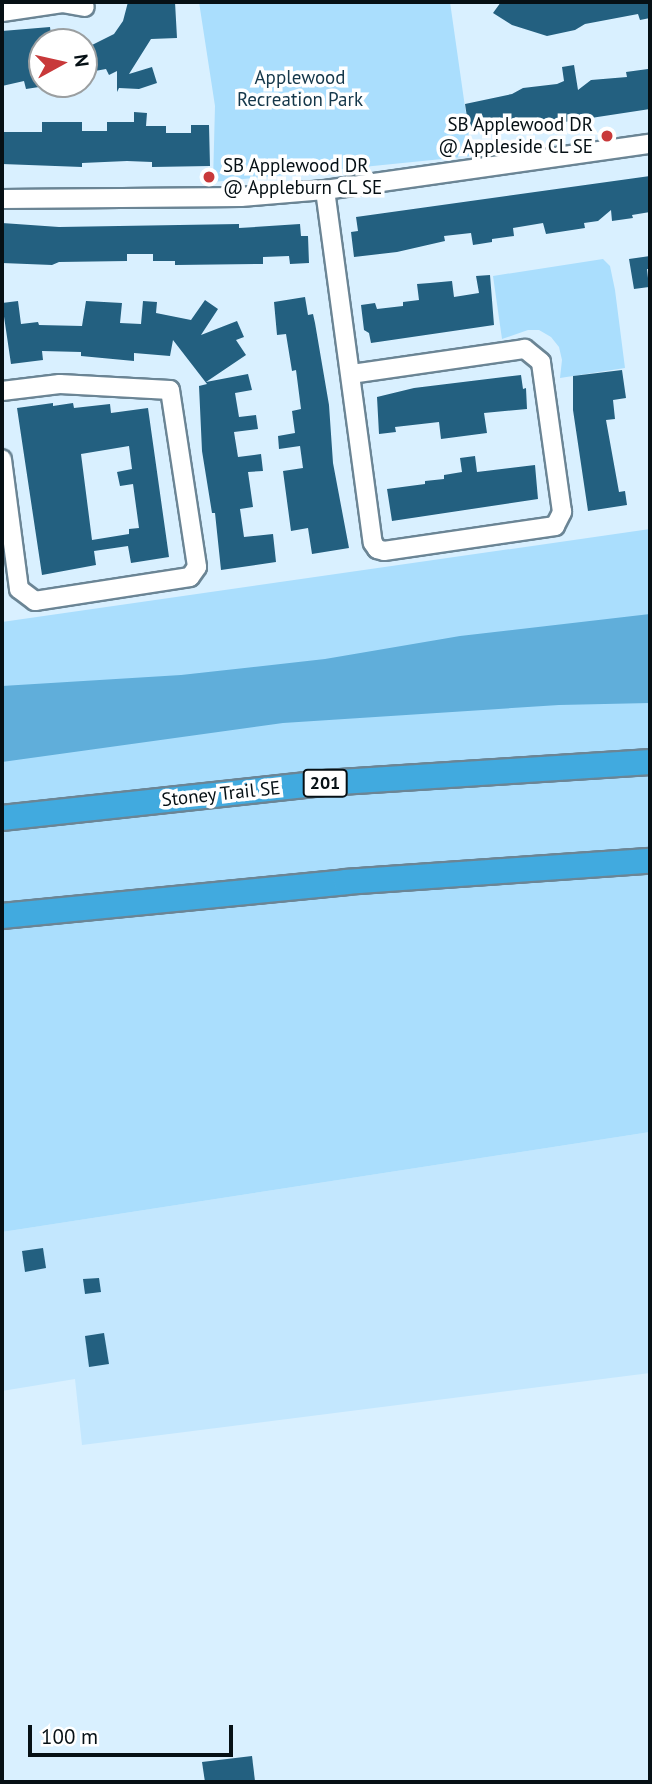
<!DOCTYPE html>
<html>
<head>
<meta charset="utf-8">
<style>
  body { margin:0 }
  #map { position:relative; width:652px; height:1784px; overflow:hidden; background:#d9f0ff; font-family:"PT Sans",sans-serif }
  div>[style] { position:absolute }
  .built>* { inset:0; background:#c3e7fe }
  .green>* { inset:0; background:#aadefd }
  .water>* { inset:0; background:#60aeda }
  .building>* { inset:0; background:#236080 }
  .roads { filter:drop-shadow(2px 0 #6b8595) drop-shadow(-2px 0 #6b8595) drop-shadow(0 2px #6b8595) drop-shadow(0 -2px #6b8595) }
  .minor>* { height:18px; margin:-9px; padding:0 9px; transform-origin:9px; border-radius:9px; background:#fff }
  .highway>* { height:24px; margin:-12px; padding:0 12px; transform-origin:12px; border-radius:12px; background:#41aadf }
  .dots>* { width:19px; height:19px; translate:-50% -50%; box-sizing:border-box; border:4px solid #fff; border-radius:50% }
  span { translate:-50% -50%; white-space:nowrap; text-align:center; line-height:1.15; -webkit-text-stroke:7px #fff; paint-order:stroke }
  .shield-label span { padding:2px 5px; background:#fff; border:2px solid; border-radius:5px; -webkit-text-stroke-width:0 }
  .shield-label { font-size:18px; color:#061015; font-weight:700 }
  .park-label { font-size:19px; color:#14374a }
  .poi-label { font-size:19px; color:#061015 }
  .right { translate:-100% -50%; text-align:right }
  .left { translate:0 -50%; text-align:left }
  .street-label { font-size:19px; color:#061015 }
  .frame { position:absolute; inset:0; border:4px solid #061015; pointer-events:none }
  .north { position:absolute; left:28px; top:28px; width:70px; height:70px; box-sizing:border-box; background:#fff; border:2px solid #9b9fa1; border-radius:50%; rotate:82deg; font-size:19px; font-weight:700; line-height:28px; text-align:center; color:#061015 }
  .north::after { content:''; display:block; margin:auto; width:24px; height:32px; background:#c8393a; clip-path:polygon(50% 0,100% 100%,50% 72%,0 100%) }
  .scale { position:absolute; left:28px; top:1725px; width:205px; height:32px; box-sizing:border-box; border:4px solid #061015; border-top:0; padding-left:9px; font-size:21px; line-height:24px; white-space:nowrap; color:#061015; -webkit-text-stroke:5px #fff; paint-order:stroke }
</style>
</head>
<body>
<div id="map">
  <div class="built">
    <i style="clip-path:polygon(650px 1132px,650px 1373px,82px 1445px,75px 1379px,2px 1391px,2px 1232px)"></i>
  </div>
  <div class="green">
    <i style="clip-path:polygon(199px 2px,450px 2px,472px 156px,213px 182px,215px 106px)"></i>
    <i style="clip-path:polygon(603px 259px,610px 266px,615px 290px,625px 368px,560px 378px,562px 360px,559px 347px,551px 337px,539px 330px,528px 330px,502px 339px,493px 276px)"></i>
    <i style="clip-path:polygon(650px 529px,650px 1132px,2px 1232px,2px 622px)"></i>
  </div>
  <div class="water">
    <i style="clip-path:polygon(650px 614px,650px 703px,559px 705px,283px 723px,2px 762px,2px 686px,181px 675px,325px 659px,460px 636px)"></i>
  </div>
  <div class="building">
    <i style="clip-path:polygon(128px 2px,175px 2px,177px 38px,151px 39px,129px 74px,152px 67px,157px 83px,139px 89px,119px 88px,117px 92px,117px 71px,109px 75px,106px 69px,84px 73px,84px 49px,114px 34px,123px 21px)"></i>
    <i style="clip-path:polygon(501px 2px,650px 2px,650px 18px,640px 20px,638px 14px,585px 24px,575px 30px,547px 36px,512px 25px,493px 13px)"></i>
    <i style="clip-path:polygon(50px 27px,52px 42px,42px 42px,42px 61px,34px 62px,39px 87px,26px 89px,24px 81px,2px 86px,2px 31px)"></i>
    <i style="clip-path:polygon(574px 65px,578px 90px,591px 80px,627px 77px,626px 72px,648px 69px,650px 109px,545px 125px,545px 122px,469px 130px,465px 104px,512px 94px,523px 88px,557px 84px,564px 81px,562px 67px)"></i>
    <i style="clip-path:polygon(134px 112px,147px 113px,146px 126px,166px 126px,166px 133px,191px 133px,191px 125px,209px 125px,210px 166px,152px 167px,152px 162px,127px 161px,82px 163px,82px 167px,2px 164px,2px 132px,42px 132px,42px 122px,82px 122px,82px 131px,107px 131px,107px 122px,134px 122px)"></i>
    <i style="clip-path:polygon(650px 176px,650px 212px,632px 215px,633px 218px,612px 221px,611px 210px,598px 221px,584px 223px,585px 228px,546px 234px,543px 223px,513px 228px,514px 236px,492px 239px,492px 242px,473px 245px,471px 233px,444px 236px,445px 241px,397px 252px,354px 257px,351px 232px,358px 231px,356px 217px)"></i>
    <i style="clip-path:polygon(2px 223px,59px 227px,239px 224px,239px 228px,300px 224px,301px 236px,308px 236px,309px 263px,290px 264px,289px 256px,263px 257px,263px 264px,175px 265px,175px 261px,153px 261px,153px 254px,127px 254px,127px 261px,59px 262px,52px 265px,2px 263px)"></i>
    <i style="clip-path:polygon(650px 256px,650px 269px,647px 269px,649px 287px,634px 289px,629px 259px)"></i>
    <i style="clip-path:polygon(490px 275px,494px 325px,371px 343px,369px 333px,364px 330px,361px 305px,375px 303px,377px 309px,403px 306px,403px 302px,419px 300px,417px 284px,430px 283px,452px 281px,454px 297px,479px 293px,476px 276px)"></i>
    <i style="clip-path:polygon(305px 297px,308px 315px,313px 314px,315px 323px,329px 405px,333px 463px,349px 548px,312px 554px,308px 528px,291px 531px,283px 471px,303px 468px,300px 446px,279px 449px,278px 436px,295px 433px,292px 411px,301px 409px,296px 370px,292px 371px,286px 334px,277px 335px,274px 302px)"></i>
    <i style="clip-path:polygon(205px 300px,218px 309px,201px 335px,237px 321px,244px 337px,236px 340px,246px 355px,206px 382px,248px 374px,252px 390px,235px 393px,239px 417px,256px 415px,258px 429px,234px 432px,238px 457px,261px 454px,263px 471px,248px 472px,253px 507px,240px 509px,244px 537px,273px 534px,276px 562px,221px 570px,215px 513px,212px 513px,202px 451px,199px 386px,207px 384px,173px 340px,170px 356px,134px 353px,134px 361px,81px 356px,81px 352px,42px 351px,43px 360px,11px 364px,2px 303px,18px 301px,21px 324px,38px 322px,39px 325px,82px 326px,86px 301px,122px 303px,120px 323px,141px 324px,143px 301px,157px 302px,156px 313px,191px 320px)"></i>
    <i style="clip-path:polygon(622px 370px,626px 398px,613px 400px,615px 419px,606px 420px,619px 492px,625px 491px,627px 505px,588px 511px,573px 410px,573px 376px)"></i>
    <i style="clip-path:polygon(521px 375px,523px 389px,526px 388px,527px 409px,484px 413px,487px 433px,441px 439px,439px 422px,395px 427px,396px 432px,379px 434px,377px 397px,414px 388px)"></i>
    <i style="clip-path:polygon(evenodd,53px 403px,53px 406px,73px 403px,74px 408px,110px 404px,111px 413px,148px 408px,169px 557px,131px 563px,128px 546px,94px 551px,96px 565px,42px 575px,17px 408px,53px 403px,129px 446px,132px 469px,117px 472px,120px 486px,133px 484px,139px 528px,129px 529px,129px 534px,92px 540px,81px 454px,129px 446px)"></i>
    <i style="clip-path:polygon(475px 456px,477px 472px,535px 465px,538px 499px,392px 521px,387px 489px,425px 484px,425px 481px,444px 479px,444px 475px,462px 472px,460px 458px)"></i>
    <i style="clip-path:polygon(43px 1248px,46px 1268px,25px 1272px,22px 1251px)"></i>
    <i style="clip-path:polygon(99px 1278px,101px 1292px,85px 1294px,83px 1279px)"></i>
    <i style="clip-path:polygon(104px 1333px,109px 1364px,89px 1367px,85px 1336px)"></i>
    <i style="clip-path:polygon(252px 1756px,255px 1781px,205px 1782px,202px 1762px)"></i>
  </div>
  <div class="roads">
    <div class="minor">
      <i style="left:2px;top:12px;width:61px;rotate:-8.5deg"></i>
      <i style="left:62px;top:3px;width:23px;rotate:10deg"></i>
      <i style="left:325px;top:190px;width:356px;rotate:82.3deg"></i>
      <i style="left:373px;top:543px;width:7px;rotate:56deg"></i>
      <i style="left:377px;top:549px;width:7px;rotate:16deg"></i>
      <i style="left:384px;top:551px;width:173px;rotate:-8.3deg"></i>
      <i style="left:555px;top:526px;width:16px;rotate:-63deg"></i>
      <i style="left:562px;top:512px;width:151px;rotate:-98deg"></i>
      <i style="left:541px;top:362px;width:21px;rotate:-141deg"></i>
      <i style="left:525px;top:349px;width:176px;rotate:171.8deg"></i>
      <i style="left:2px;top:199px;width:239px;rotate:-0.5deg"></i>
      <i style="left:241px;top:197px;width:84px;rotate:-4.8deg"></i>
      <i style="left:325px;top:190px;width:328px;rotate:-8.1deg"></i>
      <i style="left:2px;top:391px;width:58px;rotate:-6.9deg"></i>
      <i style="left:60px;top:384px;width:110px;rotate:3.1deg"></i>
      <i style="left:170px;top:390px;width:179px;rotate:81.3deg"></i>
      <i style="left:197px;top:567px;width:12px;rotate:125deg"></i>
      <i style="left:190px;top:577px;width:157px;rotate:171.2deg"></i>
      <i style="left:35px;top:601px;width:20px;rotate:-143deg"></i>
      <i style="left:19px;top:589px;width:131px;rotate:-97.5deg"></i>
    </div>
    <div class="highway">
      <i style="left:2px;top:818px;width:325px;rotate:-6.2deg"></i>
      <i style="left:325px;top:783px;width:326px;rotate:-3.7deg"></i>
      <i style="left:2px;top:916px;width:346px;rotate:-5.6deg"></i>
      <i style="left:346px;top:882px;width:305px;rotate:-4deg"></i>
    </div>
  </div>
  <div class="dots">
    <i style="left:607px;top:136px;background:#c8393a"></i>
    <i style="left:209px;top:177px;background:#c8393a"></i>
  </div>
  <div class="shield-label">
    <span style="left:325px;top:783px">201</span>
  </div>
  <div class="park-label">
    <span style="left:300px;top:89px">Applewood<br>Recreation Park</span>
  </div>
  <div class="poi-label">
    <span class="right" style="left:593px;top:136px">SB Applewood DR<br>@ Appleside CL SE</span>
    <span class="left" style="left:223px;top:177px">SB Applewood DR<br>@ Appleburn CL SE</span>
  </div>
  <div class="street-label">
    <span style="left:221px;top:794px;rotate:-6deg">Stoney Trail SE</span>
  </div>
  <div class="frame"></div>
  <div class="north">N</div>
  <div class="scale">100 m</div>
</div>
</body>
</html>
